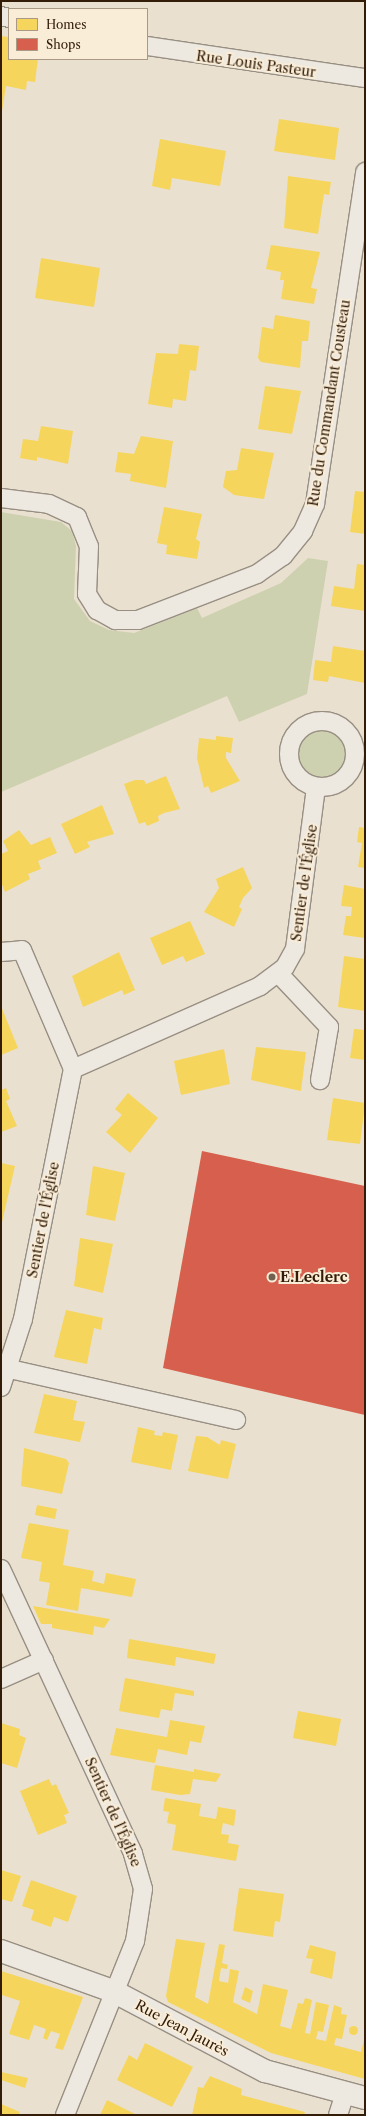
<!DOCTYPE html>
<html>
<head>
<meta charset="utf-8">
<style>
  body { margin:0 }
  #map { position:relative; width:366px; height:2116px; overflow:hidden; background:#eae0cf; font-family:"Libre Caslon Text",serif }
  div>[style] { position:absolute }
  .green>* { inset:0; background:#ced1b0 }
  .round { border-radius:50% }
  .homes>* { inset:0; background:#f6d55c }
  .shops>* { inset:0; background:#d6604d }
  .roads { filter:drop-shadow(1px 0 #988f83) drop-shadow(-1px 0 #988f83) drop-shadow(0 1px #988f83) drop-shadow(0 -1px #988f83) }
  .minor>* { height:18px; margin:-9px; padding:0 9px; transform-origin:9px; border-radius:9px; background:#ede8e0 }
  .minor>.ring { margin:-9px; padding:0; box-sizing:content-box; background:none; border:18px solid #ede8e0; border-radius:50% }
  .tertiary>* { height:22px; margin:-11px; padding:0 11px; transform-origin:11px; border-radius:11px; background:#ede8e0 }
  .dots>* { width:11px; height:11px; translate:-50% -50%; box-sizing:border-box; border:2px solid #f9edd8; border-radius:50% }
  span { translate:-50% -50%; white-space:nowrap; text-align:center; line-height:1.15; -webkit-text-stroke:4px #f9edd8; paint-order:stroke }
  .street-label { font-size:14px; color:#321c08 }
  .poi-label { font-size:14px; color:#321c08; font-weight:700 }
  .left { translate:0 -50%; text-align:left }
  .frame { position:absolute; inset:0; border:2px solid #321c08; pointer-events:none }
  .legend { position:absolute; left:8px; top:8px; width:140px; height:52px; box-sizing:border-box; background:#f9edd8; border:1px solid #a99985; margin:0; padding:5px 7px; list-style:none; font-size:12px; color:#321c08 }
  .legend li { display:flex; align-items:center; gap:8px; height:20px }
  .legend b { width:20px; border:1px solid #a99985 }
</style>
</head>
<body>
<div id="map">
  <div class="green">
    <i style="clip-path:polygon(1px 512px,61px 522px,72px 531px,76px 546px,74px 599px,90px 621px,109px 630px,134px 633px,197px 608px,202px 618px,281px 583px,308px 558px,328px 561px,307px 694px,239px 722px,227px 696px,1px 792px)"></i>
    <i class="round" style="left:295px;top:726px;width:54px;height:54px"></i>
  </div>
  <div class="homes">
    <i style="clip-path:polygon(1px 36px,9px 37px,9px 59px,38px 59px,35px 82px,27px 81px,26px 90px,6px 86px,2px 111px)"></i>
    <i style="clip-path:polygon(279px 119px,339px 128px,335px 160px,274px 151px)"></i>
    <i style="clip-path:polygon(160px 139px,226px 151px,220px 186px,172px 178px,170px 190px,152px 186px)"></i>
    <i style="clip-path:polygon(288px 176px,331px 182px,329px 195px,324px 194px,318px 234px,284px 228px)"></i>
    <i style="clip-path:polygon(271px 245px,320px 252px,311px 288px,317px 289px,314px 304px,281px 299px,284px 280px,280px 280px,281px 272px,266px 269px)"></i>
    <i style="clip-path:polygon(41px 258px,100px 268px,94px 307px,35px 298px)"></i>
    <i style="clip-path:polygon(275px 315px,310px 321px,308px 341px,302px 341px,300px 368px,261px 362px,258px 358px,262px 327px,273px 329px)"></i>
    <i style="clip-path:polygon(179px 344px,199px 346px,196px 371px,190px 370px,186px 401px,173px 399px,172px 408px,148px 404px,156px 353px,178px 354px)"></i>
    <i style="clip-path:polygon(265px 386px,301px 391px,292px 434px,258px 429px)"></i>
    <i style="clip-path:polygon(41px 426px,73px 431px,68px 464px,37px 457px,37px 461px,20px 458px,23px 439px,38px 441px)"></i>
    <i style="clip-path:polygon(141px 436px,173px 441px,166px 488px,130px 481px,131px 474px,115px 472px,118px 452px,134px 454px)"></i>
    <i style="clip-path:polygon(241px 448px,274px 453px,264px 499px,234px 495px,223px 487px,226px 471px,237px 470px)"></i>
    <i style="clip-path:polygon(355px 491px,365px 492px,365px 534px,350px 532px)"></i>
    <i style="clip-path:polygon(164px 507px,202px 514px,196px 539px,200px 542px,197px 559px,166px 554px,167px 545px,157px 543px)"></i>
    <i style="clip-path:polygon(357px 564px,365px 565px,365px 611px,331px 606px,334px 586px,354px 589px)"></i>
    <i style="clip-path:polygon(333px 646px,365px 651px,365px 683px,329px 676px,328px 682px,313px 680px,315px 660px,331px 662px)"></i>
    <i style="clip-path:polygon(216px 736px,233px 738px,231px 753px,226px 752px,226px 758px,240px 781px,211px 793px,208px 786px,204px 788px,197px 758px,199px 738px,216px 740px)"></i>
    <i style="clip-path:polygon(166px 776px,180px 809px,164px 813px,158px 816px,159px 821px,147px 826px,145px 822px,139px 824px,124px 784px,135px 780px,144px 780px,146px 784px)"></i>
    <i style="clip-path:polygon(102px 805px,114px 834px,87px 842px,90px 847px,75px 854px,61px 824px)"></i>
    <i style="clip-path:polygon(359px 827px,365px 828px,365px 868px,358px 867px,362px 843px,357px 842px)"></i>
    <i style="clip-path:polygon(19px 830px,31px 845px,50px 837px,57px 853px,38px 861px,41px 869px,28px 874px,30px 879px,5px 892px,1px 882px,1px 854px,8px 851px,3px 841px)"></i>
    <i style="clip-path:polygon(243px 867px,252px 888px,243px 898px,239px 907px,242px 909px,234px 927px,204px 912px,219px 888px,216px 879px)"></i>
    <i style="clip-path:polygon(344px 885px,365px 889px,365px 938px,343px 935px,346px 916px,351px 916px,352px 907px,341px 906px)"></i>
    <i style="clip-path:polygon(190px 921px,205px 954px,186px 962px,183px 956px,162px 965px,150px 938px)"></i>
    <i style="clip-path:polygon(119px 952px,135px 990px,124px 995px,122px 990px,83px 1007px,72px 976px)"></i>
    <i style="clip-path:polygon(344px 956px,365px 959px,365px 1011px,338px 1007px)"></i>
    <i style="clip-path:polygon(1px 1006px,18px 1048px,1px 1055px)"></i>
    <i style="clip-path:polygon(354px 1029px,365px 1030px,365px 1060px,350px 1058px)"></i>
    <i style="clip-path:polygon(256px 1047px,306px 1052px,301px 1091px,251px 1080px)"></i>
    <i style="clip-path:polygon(224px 1049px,230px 1084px,181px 1095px,174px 1061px)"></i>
    <i style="clip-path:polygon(6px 1088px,10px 1099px,6px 1101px,17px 1126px,1px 1132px,1px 1090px)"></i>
    <i style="clip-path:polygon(128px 1093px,158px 1118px,130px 1153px,106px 1132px,122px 1115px,115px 1109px)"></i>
    <i style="clip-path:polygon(333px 1098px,365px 1103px,360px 1144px,327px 1140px)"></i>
    <i style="clip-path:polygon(1px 1163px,15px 1166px,2px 1222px,1px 1222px)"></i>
    <i style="clip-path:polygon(93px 1166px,125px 1173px,115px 1221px,86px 1215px)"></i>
    <i style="clip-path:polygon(80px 1238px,113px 1244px,103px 1293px,74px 1286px)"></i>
    <i style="clip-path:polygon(66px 1310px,103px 1318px,101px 1330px,94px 1328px,87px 1364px,54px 1357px)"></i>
    <i style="clip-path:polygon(44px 1394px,77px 1401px,73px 1420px,85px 1422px,80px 1442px,34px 1433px)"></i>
    <i style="clip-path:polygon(138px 1427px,155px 1431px,154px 1435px,162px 1436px,163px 1432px,178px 1435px,171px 1470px,131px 1462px)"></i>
    <i style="clip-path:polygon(196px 1436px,207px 1437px,220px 1445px,221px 1440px,236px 1444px,228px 1479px,188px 1471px)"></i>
    <i style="clip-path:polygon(24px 1448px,66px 1459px,69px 1463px,62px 1494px,21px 1486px)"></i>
    <i style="clip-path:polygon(37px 1505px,57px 1509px,55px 1519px,35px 1515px)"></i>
    <i style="clip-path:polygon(29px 1523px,69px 1530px,63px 1565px,94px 1571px,92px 1581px,104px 1584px,106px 1573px,136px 1579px,132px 1597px,81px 1588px,78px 1611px,46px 1605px,50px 1583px,39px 1581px,42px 1562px,21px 1558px)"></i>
    <i style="clip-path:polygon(33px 1606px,110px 1619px,104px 1628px,94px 1626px,93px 1635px,52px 1628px,52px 1624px,41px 1624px)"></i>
    <i style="clip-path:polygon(129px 1639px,216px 1654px,214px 1664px,176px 1657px,175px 1666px,127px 1658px)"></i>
    <i style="clip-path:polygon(125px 1678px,194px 1691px,194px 1696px,175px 1693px,172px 1711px,161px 1709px,159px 1718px,119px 1711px)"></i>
    <i style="clip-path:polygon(298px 1711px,341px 1719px,336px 1746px,293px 1738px)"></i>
    <i style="clip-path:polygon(170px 1720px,205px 1726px,201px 1743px,190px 1741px,187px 1755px,158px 1749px,155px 1763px,110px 1755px,116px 1728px,167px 1737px)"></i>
    <i style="clip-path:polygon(1px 1723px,20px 1729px,19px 1735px,26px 1738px,17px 1768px,1px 1763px)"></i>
    <i style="clip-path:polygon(155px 1765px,194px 1772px,194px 1769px,221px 1774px,216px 1782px,193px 1779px,190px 1794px,180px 1795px,151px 1790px)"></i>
    <i style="clip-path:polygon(49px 1779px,52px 1786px,56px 1784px,69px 1813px,64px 1815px,67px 1823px,38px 1835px,20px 1791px)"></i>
    <i style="clip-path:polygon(165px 1798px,201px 1804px,199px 1816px,216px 1819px,218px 1807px,236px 1810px,234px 1826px,223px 1823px,221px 1834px,229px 1835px,228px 1843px,239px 1845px,236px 1861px,172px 1850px,176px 1825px,167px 1823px,169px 1812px,163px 1811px)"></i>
    <i style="clip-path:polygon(1px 1870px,21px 1876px,12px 1902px,1px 1899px)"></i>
    <i style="clip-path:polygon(31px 1880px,77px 1896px,68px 1922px,54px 1917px,51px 1927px,31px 1920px,34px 1910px,22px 1906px)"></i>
    <i style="clip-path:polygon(239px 1888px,284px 1894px,280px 1922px,275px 1921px,273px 1937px,233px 1931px)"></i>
    <i style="clip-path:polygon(176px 1939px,205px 1943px,195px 1997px,208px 2004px,219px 1944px,225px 1945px,222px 1963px,228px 1965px,227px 1969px,221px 1968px,219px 1981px,228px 1983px,230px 1969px,239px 1971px,233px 2002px,257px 2014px,263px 1984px,288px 1990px,280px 2026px,291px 2029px,298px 2003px,303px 2004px,305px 1998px,312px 2000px,305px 2033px,310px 2034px,316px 2002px,329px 2005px,323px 2032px,318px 2031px,316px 2039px,326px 2041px,334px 2005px,342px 2008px,341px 2014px,347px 2015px,342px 2039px,336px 2038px,334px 2045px,361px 2052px,365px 2035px,365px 2079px,271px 2053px,168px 2002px,166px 1996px)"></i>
    <i style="clip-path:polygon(310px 1945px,336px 1952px,332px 1979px,310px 1973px,313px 1959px,306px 1958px)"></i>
    <i style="clip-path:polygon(1px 1971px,83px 1997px,63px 2050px,55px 2048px,60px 2034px,51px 2031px,47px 2040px,43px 2038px,46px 2029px,34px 2025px,29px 2040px,9px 2034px,20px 2001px,2px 1995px,1px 1998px)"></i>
    <i style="clip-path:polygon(245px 1987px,253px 1991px,250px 2003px,241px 1999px)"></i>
    <i class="round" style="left:348.5px;top:2025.5px;width:9px;height:9px"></i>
    <i style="clip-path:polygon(145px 2043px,193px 2067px,172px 2107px,117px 2080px,129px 2055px,137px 2060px)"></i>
    <i style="clip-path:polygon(1px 2072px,28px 2078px,25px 2088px,1px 2080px)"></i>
    <i style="clip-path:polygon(210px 2076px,242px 2089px,241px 2095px,305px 2112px,304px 2115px,192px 2115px,198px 2087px,203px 2088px)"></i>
    <i style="clip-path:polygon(107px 2100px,137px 2115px,100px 2115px)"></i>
    <i style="clip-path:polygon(1px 2104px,20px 2112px,18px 2115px,1px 2115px)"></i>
  </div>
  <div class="shops">
    <i style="clip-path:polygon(202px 1151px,365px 1186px,365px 1415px,163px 1368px)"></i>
  </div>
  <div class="roads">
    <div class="minor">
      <i style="left:1px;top:16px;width:8px;rotate:14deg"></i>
      <i style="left:147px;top:46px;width:220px;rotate:8.4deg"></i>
      <i style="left:1px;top:498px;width:48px;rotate:7.1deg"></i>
      <i style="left:49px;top:504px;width:31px;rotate:25deg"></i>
      <i style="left:77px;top:517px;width:31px;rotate:68deg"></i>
      <i style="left:89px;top:546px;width:48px;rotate:92.4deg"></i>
      <i style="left:87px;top:594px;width:19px;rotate:58deg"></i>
      <i style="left:97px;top:610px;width:21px;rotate:29deg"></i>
      <i style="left:115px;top:620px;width:23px"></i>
      <i style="left:138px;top:620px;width:128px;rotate:-21.1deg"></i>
      <i style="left:257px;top:574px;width:32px;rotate:-35deg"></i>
      <i style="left:283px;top:556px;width:32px;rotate:-51deg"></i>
      <i style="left:303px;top:531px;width:30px;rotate:-66deg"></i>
      <i style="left:315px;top:504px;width:336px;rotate:-81.4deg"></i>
      <i class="ring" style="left:289px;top:721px;width:48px;height:48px"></i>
      <i style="left:1px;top:952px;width:21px;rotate:-5deg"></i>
      <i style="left:22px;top:950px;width:129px;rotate:66.8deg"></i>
      <i style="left:279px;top:974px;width:73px;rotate:46.7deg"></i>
      <i style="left:329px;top:1027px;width:54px;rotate:99.6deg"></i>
      <i style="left:1px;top:1367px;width:241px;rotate:12.7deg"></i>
      <i style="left:1px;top:1387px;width:71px;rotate:-72.1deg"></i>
      <i style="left:23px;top:1319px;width:255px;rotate:-78.7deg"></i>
      <i style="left:73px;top:1069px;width:205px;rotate:-23.9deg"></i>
      <i style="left:260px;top:986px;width:31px;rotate:-37deg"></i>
      <i style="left:285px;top:967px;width:21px;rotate:-61deg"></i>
      <i style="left:295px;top:949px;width:163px;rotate:-82.6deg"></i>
      <i style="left:1px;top:1569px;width:314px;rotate:65.1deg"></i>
      <i style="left:133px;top:1854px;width:36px;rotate:74deg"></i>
      <i style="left:143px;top:1889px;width:53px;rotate:98.7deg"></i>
      <i style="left:135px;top:1941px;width:188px;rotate:111.9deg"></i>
      <i style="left:1px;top:1679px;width:47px;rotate:-23.8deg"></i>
      <i style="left:338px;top:2115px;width:23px;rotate:-72deg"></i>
    </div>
    <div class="tertiary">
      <i style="left:1px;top:1951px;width:119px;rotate:19.7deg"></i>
      <i style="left:113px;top:1991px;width:172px;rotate:27.8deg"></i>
      <i style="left:265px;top:2071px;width:104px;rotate:15.1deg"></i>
    </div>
  </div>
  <div class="dots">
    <i style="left:272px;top:1277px;background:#72614e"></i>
  </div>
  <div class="street-label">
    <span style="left:256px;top:64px;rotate:8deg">Rue Louis Pasteur</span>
    <span style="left:329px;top:403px;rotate:-81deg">Rue du Commandant Cousteau</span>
    <span style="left:304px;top:883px;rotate:-82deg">Sentier de l'Église</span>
    <span style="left:43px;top:1220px;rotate:-79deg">Sentier de l'Église</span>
    <span style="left:113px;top:1812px;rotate:66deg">Sentier de l'Église</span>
    <span style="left:182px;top:2028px;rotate:28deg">Rue Jean Jaurès</span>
  </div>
  <div class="poi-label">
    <span class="left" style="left:280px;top:1277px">E.Leclerc</span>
  </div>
  <div class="frame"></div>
  <ul class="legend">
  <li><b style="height:11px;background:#f6d55c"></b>Homes</li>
  <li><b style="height:11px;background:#d6604d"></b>Shops</li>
  </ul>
</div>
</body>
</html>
